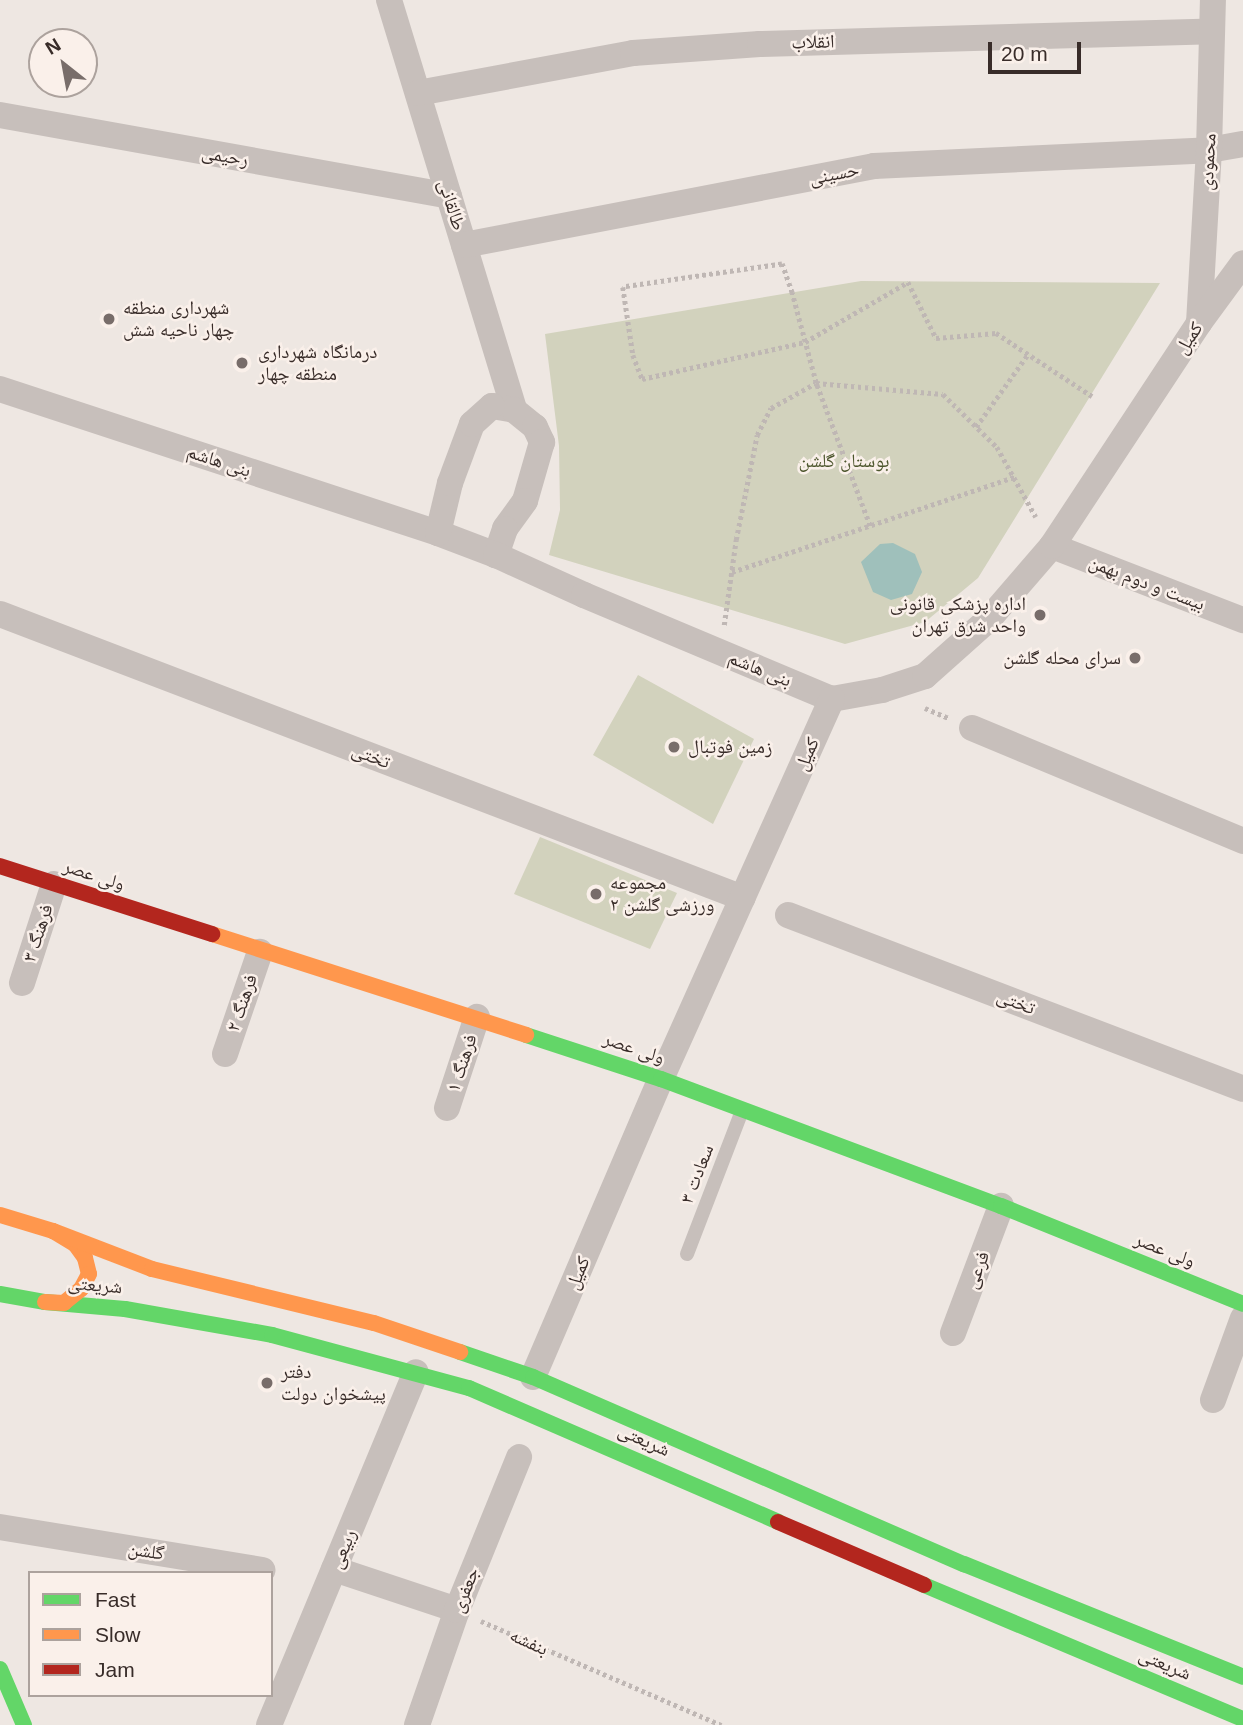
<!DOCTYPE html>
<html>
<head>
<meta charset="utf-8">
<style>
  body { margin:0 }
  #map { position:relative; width:1243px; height:1725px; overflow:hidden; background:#eee7e2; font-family:Helvetica,"Noto Naskh Arabic",sans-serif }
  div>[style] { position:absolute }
  .green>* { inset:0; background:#d2d2bd }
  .water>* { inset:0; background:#9fc0bb }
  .path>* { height:4.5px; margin-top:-2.25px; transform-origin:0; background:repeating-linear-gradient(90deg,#bfb7b4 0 3.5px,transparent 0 7px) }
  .lane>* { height:14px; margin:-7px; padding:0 7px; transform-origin:7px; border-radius:7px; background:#c7bfbb }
  .street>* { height:26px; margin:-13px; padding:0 13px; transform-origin:13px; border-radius:13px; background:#c7bfbb }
  .fast>* { height:16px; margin:-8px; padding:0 8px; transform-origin:8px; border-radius:8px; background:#63d668 }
  .slow>* { height:16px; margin:-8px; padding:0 8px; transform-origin:8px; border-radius:8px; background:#ff974d }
  .jam>* { height:16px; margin:-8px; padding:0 8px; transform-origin:8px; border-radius:8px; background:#b3261e }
  .dots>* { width:19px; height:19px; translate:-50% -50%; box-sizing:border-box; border:4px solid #faf0ea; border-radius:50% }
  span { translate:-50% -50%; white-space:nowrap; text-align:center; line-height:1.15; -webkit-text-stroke:5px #faf0ea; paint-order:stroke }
  .street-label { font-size:19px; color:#382c29 }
  .poi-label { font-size:19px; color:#382c29 }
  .left { translate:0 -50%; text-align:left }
  .right { translate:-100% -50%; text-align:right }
  .park-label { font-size:19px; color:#4d562d }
  .legend { position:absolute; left:28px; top:1571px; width:245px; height:126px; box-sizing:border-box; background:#faf0ea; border:2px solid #aca29d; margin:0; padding:9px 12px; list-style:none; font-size:21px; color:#382c29 }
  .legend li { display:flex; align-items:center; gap:14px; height:35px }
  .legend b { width:35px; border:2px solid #aca29d }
  .north { position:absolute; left:28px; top:28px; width:70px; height:70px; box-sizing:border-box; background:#faf0ea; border:2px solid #aca29d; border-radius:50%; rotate:329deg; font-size:19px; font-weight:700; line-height:28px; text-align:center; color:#382c29 }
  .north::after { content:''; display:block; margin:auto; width:24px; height:32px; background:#786d6a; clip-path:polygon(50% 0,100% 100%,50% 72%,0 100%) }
  .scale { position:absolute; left:988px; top:42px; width:93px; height:32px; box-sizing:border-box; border:4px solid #382c29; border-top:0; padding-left:9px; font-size:21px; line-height:24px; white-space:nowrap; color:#382c29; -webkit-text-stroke:5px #faf0ea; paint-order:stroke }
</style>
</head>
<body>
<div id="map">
  <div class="green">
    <i style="clip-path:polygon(861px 281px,1160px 283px,978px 578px,925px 622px,845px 644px,549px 555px,560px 510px,559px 446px,545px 334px)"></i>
    <i style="clip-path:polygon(638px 675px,754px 739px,713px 824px,593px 755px)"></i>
    <i style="clip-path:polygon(540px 837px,677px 893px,650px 949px,514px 894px)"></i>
  </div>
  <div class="water">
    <i style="clip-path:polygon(893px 543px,915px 554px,922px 572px,912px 594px,891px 600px,873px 592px,861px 562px,880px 544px)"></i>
  </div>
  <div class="path">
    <i style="left:976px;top:427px;width:90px;rotate:-54.5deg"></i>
    <i style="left:870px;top:526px;width:153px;rotate:-110.7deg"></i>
    <i style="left:816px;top:383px;width:42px;rotate:-105deg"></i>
    <i style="left:805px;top:342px;width:51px;rotate:-104.9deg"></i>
    <i style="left:792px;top:293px;width:31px;rotate:-109deg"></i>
    <i style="left:782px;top:264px;width:161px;rotate:171.8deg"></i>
    <i style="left:623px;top:287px;width:69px;rotate:81.6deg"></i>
    <i style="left:633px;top:355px;width:26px;rotate:69deg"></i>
    <i style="left:642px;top:379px;width:167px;rotate:-12.8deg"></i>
    <i style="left:805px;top:342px;width:119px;rotate:-30.2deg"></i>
    <i style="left:908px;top:282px;width:63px;rotate:63.4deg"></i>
    <i style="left:936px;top:338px;width:60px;rotate:-4.8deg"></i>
    <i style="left:996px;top:333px;width:115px;rotate:33.3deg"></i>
    <i style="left:732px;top:572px;width:298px;rotate:-18.6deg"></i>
    <i style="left:724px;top:625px;width:86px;rotate:-82deg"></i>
    <i style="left:736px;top:540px;width:107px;rotate:-78.7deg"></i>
    <i style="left:757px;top:435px;width:30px;rotate:-63deg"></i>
    <i style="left:771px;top:408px;width:51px;rotate:-29.1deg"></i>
    <i style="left:816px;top:383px;width:127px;rotate:5deg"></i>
    <i style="left:943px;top:394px;width:76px;rotate:44.5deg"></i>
    <i style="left:997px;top:447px;width:80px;rotate:60.9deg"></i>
    <i style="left:925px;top:708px;width:26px;rotate:23deg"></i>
    <i style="left:481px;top:1621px;width:262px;rotate:23.4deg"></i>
  </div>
  <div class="lane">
    <i style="left:687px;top:1254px;width:153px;rotate:-69deg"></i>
  </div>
  <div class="street">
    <i style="left:389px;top:0;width:429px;rotate:73deg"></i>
    <i style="left:418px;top:93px;width:219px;rotate:-10.5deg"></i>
    <i style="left:633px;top:53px;width:127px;rotate:-4.1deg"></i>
    <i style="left:760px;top:44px;width:452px;rotate:-1.6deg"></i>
    <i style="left:0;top:115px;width:456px;rotate:10.2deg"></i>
    <i style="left:464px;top:245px;width:418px;rotate:-10.9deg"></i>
    <i style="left:874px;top:166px;width:335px;rotate:-2.7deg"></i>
    <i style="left:1209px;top:150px;width:35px;rotate:-10deg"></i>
    <i style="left:1199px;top:323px;width:173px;rotate:-86.7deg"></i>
    <i style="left:1209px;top:150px;width:150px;rotate:-88.5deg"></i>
    <i style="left:0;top:389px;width:461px;rotate:18.2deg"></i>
    <i style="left:492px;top:406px;width:22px;rotate:10deg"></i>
    <i style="left:514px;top:410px;width:27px;rotate:39deg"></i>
    <i style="left:535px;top:427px;width:17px;rotate:65deg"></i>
    <i style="left:542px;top:442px;width:61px;rotate:106.1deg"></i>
    <i style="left:525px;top:501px;width:34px;rotate:126deg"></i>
    <i style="left:505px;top:529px;width:28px;rotate:109deg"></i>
    <i style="left:496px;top:555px;width:62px;rotate:-159.2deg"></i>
    <i style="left:438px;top:533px;width:51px;rotate:-76.5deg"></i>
    <i style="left:450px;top:483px;width:63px;rotate:-69.6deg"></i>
    <i style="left:472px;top:424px;width:27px;rotate:-42deg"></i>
    <i style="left:1052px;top:546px;width:205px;rotate:21.2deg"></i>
    <i style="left:496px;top:555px;width:97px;rotate:24.4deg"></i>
    <i style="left:584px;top:595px;width:269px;rotate:22.8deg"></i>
    <i style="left:0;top:614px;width:795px;rotate:20.92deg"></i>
    <i style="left:832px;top:699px;width:51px;rotate:-10.2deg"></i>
    <i style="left:882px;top:690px;width:45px;rotate:-18deg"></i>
    <i style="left:925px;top:676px;width:86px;rotate:-41.7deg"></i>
    <i style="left:989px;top:619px;width:96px;rotate:-49.2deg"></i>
    <i style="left:1052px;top:546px;width:267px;rotate:-56.6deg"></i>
    <i style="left:1199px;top:323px;width:74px;rotate:-53.7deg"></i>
    <i style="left:972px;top:728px;width:294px;rotate:22.6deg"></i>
    <i style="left:788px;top:915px;width:487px;rotate:20.9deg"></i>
    <i style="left:22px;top:983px;width:104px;rotate:-72.1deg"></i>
    <i style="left:225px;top:1054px;width:108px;rotate:-71.1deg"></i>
    <i style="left:447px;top:1108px;width:96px;rotate:-71.8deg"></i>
    <i style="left:953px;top:1333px;width:136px;rotate:-69.3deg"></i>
    <i style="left:533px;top:1377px;width:324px;rotate:-66.8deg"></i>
    <i style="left:661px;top:1079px;width:417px;rotate:-65.8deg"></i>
    <i style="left:1213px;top:1400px;width:87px;rotate:-69.9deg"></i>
    <i style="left:0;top:1527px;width:266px;rotate:9.3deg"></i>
    <i style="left:334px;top:1569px;width:130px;rotate:18.4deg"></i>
    <i style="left:269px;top:1725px;width:382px;rotate:-67.4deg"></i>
    <i style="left:417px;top:1725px;width:122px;rotate:-70.8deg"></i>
    <i style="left:457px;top:1610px;width:165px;rotate:-67.9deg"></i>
  </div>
  <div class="fast">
    <i style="left:526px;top:1035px;width:142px;rotate:18.1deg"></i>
    <i style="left:661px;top:1079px;width:363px;rotate:20.5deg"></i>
    <i style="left:1001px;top:1206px;width:261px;rotate:22deg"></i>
    <i style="left:0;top:1294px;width:46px;rotate:10.1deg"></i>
    <i style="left:45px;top:1302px;width:80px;rotate:5deg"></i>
    <i style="left:125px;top:1309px;width:149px;rotate:10deg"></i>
    <i style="left:272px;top:1335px;width:204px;rotate:15.1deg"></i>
    <i style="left:469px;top:1388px;width:337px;rotate:23.4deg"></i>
    <i style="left:460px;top:1352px;width:77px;rotate:18.9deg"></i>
    <i style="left:533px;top:1377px;width:470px;rotate:23.5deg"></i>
    <i style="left:964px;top:1564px;width:301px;rotate:22deg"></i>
    <i style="left:924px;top:1585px;width:346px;rotate:22.8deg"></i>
    <i style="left:0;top:1669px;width:61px;rotate:66.8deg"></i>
  </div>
  <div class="slow">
    <i style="left:212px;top:934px;width:330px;rotate:17.8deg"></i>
    <i style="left:0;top:1215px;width:55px;rotate:16.8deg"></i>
    <i style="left:53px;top:1231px;width:26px;rotate:31deg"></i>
    <i style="left:75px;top:1244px;width:17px;rotate:54deg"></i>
    <i style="left:85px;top:1258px;width:16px;rotate:76deg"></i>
    <i style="left:89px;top:1274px;width:17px;rotate:118deg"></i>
    <i style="left:81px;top:1289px;width:22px;rotate:141deg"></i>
    <i style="left:64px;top:1303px;width:19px;rotate:-177deg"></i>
    <i style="left:53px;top:1231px;width:106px;rotate:21deg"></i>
    <i style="left:152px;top:1269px;width:228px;rotate:13.7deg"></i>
    <i style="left:374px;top:1323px;width:91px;rotate:18.6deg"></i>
  </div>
  <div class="jam">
    <i style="left:0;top:866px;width:223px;rotate:17.8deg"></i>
    <i style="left:778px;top:1522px;width:159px;rotate:23.3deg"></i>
  </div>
  <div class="dots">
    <i style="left:109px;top:319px;background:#786d6a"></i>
    <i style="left:242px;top:363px;background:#786d6a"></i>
    <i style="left:1040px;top:615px;background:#786d6a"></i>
    <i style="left:1135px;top:658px;background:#786d6a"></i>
    <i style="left:674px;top:747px;background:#786d6a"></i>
    <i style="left:596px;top:894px;background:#786d6a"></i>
    <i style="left:267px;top:1383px;background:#786d6a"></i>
  </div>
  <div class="street-label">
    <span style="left:813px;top:42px;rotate:-2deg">انقلاب</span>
    <span style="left:225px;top:156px;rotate:10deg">رحیمی</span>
    <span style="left:1208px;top:162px;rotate:-87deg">محمودی</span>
    <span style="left:834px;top:174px;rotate:-11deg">حسینی</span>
    <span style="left:452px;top:205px;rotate:73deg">طالقانی</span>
    <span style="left:1189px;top:338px;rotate:-56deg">کمیل</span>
    <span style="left:219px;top:461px;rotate:18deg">بنی هاشم</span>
    <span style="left:1147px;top:583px;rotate:21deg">بیست و دوم بهمن</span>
    <span style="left:760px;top:669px;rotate:22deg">بنی هاشم</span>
    <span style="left:807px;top:754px;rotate:-66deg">کمیل</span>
    <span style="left:371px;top:756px;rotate:21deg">تختی</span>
    <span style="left:94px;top:875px;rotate:18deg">ولی عصر</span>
    <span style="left:38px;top:933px;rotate:-72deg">فرهنگ ۳</span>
    <span style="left:1016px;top:1002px;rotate:21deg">تختی</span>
    <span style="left:242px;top:1003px;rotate:-71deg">فرهنگ ۲</span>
    <span style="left:634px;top:1048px;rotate:19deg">ولی عصر</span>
    <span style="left:462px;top:1063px;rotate:-72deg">فرهنگ ۱</span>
    <span style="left:697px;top:1174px;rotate:-69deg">سعادت ۳</span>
    <span style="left:1165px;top:1250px;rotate:22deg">ولی عصر</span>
    <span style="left:977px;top:1270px;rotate:-69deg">فرعی</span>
    <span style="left:578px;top:1273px;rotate:-67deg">کمیل</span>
    <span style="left:95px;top:1285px;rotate:5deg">شریعتی</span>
    <span style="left:644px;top:1440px;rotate:24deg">شریعتی</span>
    <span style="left:343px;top:1549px;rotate:-67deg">ربیعی</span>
    <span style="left:146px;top:1551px;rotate:9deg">گلشن</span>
    <span style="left:465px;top:1590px;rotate:-69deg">جعفری</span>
    <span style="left:529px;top:1642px;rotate:24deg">بنفشه</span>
    <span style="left:1165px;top:1664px;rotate:23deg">شریعتی</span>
  </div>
  <div class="poi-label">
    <span class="left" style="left:123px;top:319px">شهرداری منطقه<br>چهار ناحیه شش</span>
    <span class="left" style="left:258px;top:363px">درمانگاه شهرداری<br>منطقه چهار</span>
    <span class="right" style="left:1026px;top:615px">اداره پزشكی قانونی<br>واحد شرق تهران</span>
    <span class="right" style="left:1121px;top:658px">سرای محله گلشن</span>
    <span class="left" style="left:688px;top:747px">زمین فوتبال</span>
    <span class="left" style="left:610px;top:894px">مجموعه<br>ورزشی گلشن ۲</span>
    <span class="left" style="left:281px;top:1383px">دفتر<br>پیشخوان دولت</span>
  </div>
  <div class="park-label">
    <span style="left:844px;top:461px">بوستان گلشن</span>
  </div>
  <ul class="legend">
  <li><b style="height:9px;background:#63d668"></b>Fast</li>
  <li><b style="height:9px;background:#ff974d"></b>Slow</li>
  <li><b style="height:9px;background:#b3261e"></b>Jam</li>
  </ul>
  <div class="north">N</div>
  <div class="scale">20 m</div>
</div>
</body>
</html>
